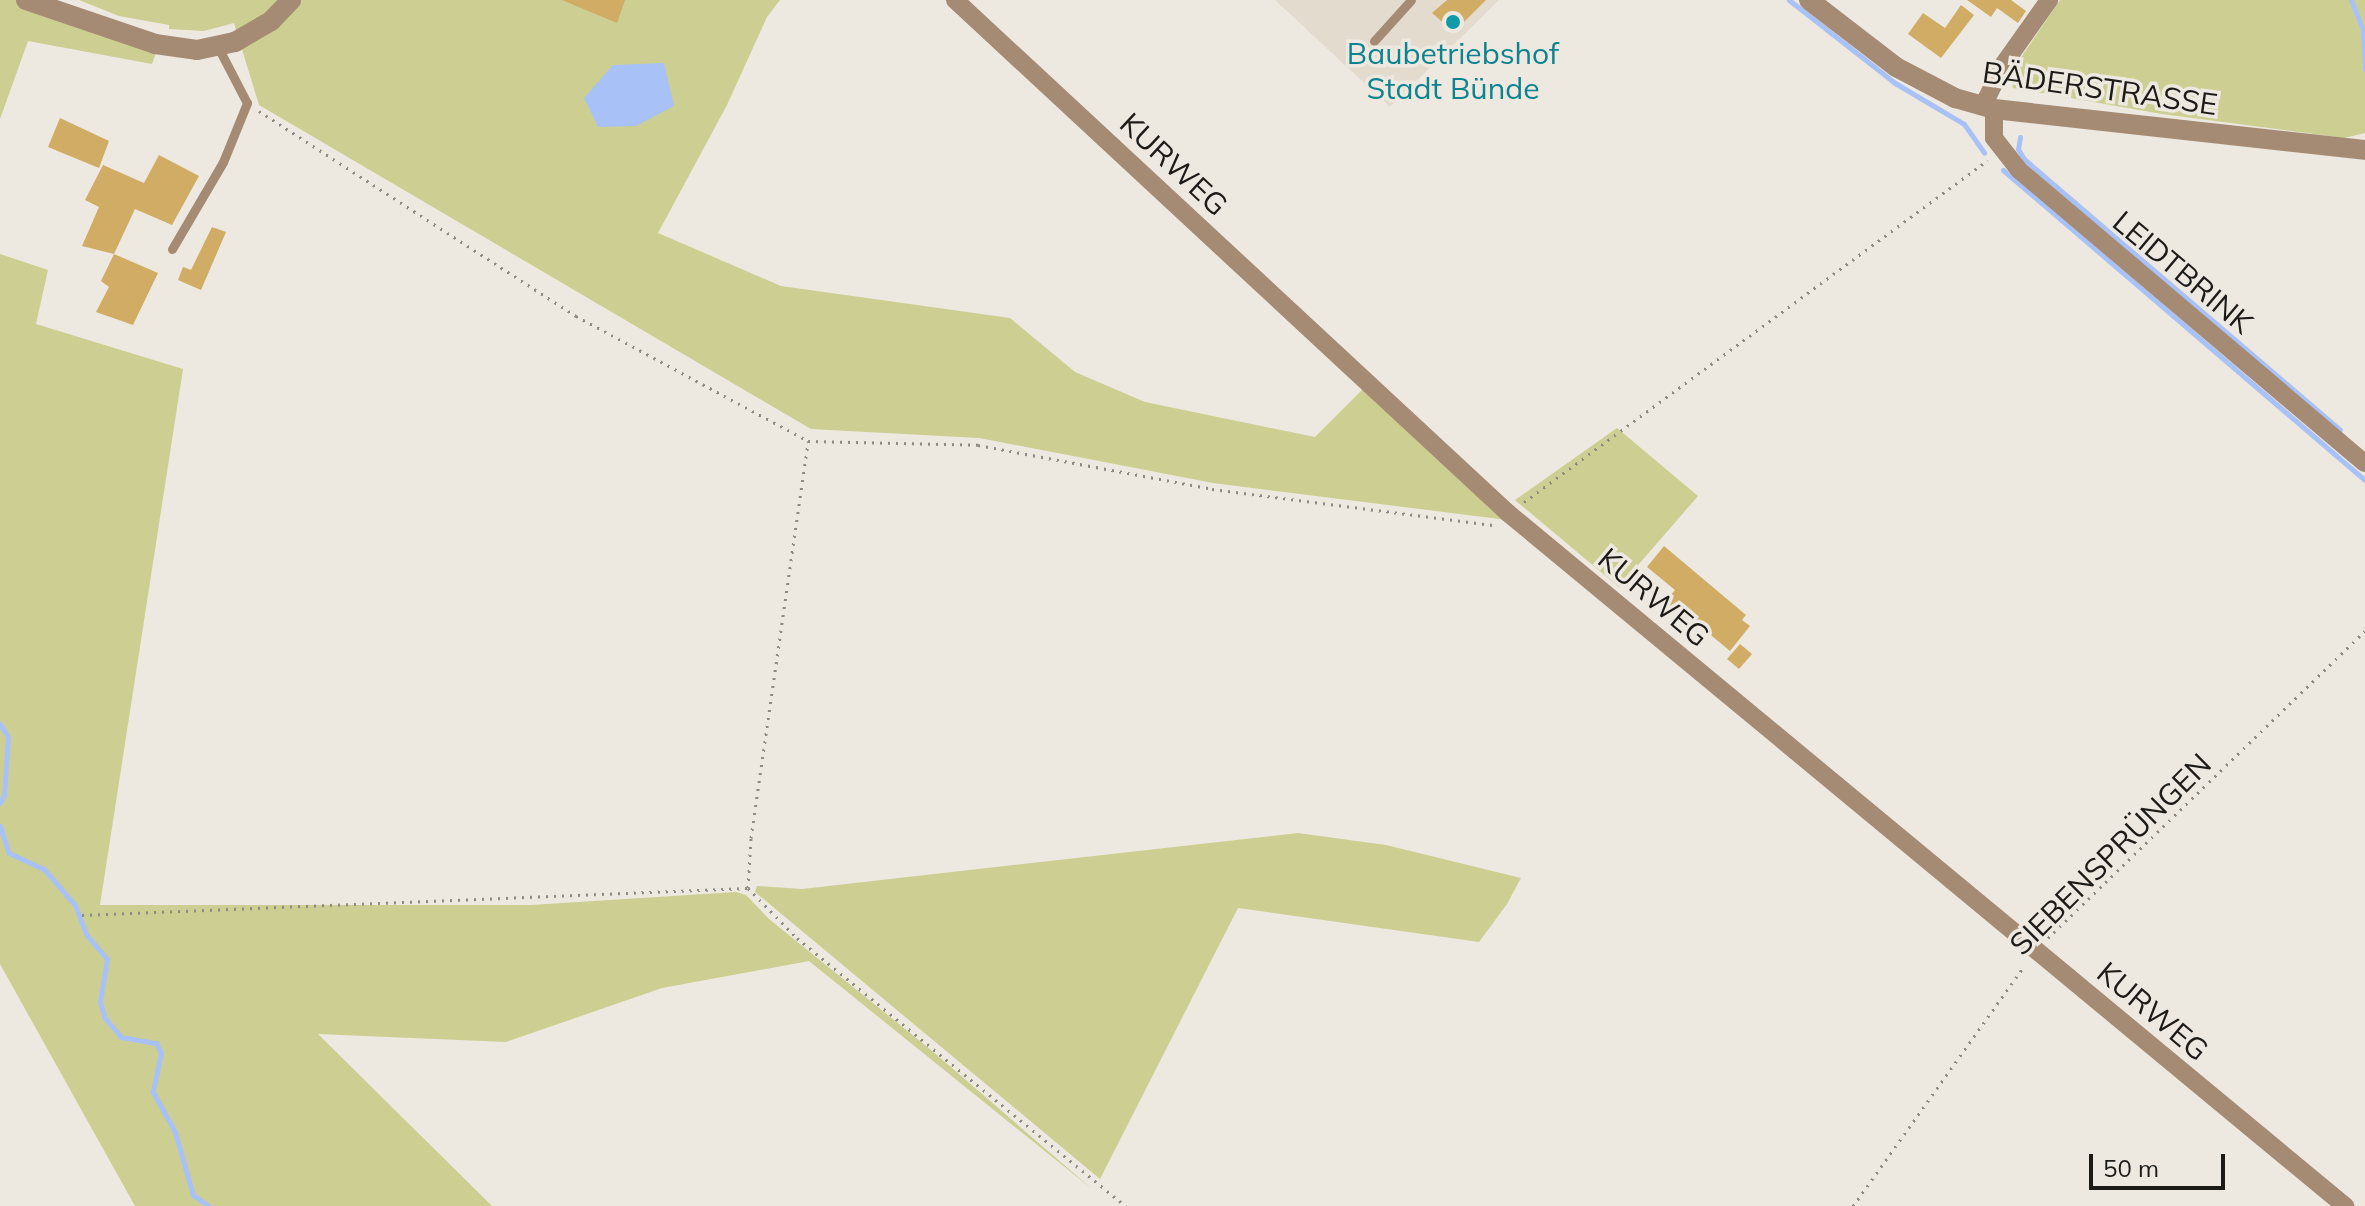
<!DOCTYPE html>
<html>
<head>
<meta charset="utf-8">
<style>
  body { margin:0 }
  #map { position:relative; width:2365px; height:1206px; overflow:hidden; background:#ede8e0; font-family:Mulish,sans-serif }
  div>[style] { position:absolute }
  .built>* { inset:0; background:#e3dbcd }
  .green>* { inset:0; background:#cccf91 }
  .water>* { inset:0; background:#a8c2f7 }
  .stream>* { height:5px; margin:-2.5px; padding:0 2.5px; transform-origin:2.5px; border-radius:2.5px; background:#a8c2f7 }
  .building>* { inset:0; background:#d1ac64 }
  .path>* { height:3px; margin-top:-1.5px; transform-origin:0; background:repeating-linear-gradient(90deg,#8d8a84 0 2px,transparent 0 8px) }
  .service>* { height:9px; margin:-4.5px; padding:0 4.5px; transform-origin:4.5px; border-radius:4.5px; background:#a58a74 }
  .minor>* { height:18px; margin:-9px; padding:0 9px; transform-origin:9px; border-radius:9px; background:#a58a74 }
  .tertiary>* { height:20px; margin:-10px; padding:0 10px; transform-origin:10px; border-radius:10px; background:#a58a74 }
  .dots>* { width:22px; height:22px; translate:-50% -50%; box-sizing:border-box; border:4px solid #ede8e0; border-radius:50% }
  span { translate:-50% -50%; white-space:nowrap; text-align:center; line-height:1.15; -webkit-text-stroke:7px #ede8e0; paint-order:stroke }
  .culture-label { font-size:30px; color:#0d838f }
  .street-label { font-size:30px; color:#1c1b18 }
  .scale { position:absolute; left:2089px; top:1154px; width:136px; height:36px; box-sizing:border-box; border:4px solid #1c1b18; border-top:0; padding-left:10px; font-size:24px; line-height:28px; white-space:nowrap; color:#1c1b18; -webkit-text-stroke:6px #ede8e0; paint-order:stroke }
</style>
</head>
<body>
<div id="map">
  <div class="built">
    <i style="clip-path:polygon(1275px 0,1499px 0,1390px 107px)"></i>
  </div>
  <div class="green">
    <i style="clip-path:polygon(0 0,19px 0,156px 53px,152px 64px,28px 41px,0 119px)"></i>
    <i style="clip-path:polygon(79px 0,780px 0,767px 17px,727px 105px,658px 233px,781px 286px,1010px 318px,1075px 372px,1145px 402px,1315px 437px,1363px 389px,1507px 520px,1213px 483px,979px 438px,811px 429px,259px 105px,234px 23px,204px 31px,169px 29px,169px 25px,119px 16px)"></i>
    <i style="clip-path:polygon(2060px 0,2365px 0,2365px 133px,2344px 138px,2162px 114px,2013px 88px,2009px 75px)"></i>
    <i style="clip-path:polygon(0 254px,48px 270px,36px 324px,183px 369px,100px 905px,531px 905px,736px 892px,746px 895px,769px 919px,931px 1050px,1092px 1189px,809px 961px,662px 988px,506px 1042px,318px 1034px,492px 1206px,135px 1206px,0 964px)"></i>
    <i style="clip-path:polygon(1617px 428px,1698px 496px,1619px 587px,1515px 500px)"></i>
    <i style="clip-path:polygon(1298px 833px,1386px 845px,1521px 878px,1507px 904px,1479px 942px,1238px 908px,1100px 1179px,755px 892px,757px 886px,802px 889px)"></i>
  </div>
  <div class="water">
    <i style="clip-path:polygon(664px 63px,674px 106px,636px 126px,598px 127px,584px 98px,613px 65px)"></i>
  </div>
  <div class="stream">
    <i style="left:1789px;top:0;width:135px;rotate:38.1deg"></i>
    <i style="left:1895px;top:83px;width:80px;rotate:30.7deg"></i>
    <i style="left:1964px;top:124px;width:35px;rotate:55deg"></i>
    <i style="left:2351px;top:0;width:32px;rotate:68deg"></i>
    <i style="left:2363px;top:30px;width:39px;rotate:87deg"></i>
    <i style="left:2020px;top:137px;width:12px;rotate:99deg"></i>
    <i style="left:2018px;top:149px;width:12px;rotate:59deg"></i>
    <i style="left:2024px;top:159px;width:416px;rotate:40.6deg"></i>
    <i style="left:2003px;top:170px;width:477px;rotate:40.6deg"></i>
    <i style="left:0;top:724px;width:15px;rotate:58deg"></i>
    <i style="left:8px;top:737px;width:58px;rotate:93.9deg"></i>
    <i style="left:4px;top:795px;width:9px;rotate:117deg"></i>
    <i style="left:0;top:826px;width:28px;rotate:72deg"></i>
    <i style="left:9px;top:853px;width:38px;rotate:25deg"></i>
    <i style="left:44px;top:869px;width:48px;rotate:49.3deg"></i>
    <i style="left:75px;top:905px;width:31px;rotate:69deg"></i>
    <i style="left:86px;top:934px;width:33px;rotate:50deg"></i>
    <i style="left:107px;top:959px;width:44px;rotate:99.2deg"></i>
    <i style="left:100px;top:1002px;width:17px;rotate:73deg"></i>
    <i style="left:105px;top:1018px;width:25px;rotate:50deg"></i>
    <i style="left:121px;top:1037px;width:36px;rotate:10deg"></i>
    <i style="left:156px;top:1043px;width:11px;rotate:63deg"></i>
    <i style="left:161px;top:1053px;width:40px;rotate:102deg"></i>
    <i style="left:153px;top:1092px;width:46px;rotate:61.2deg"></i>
    <i style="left:175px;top:1132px;width:66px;rotate:74.1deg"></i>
    <i style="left:193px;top:1195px;width:19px;rotate:35deg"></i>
  </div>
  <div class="building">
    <i style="clip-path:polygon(562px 0,625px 0,617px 23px)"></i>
    <i style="clip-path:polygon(1447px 0,1486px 0,1454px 32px,1432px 13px)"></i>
    <i style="clip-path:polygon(1967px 0,2011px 0,2026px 11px,2018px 23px,1997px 8px,1991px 17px)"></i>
    <i style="clip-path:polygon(1961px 5px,1974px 15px,1941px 58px,1908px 34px,1923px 13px,1945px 28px)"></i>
    <i style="clip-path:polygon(60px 118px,109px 141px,99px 168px,48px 147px)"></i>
    <i style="clip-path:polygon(159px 155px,199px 176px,172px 225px,135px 209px,114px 254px,82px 246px,99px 207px,85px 200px,103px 165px,144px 183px)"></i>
    <i style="clip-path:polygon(212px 227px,226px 232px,201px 290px,178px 280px,183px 267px,191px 270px)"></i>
    <i style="clip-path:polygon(114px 254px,158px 273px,133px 325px,96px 312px,109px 287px,101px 281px)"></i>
    <i style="clip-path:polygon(1664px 546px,1746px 615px,1742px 620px,1750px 626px,1730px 651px,1688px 616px,1683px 621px,1663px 605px,1675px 590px,1647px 567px)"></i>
    <i style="clip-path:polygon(1740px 644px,1752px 654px,1739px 669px,1727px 659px)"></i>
  </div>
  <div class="path">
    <i style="left:259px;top:111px;width:378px;rotate:32.9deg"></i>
    <i style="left:576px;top:316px;width:264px;rotate:28.3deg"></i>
    <i style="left:808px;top:441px;width:170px;rotate:1.3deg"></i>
    <i style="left:978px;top:445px;width:238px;rotate:10.6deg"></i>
    <i style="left:1212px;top:489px;width:283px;rotate:7.3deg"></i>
    <i style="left:1524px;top:502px;width:576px;rotate:-36.39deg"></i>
    <i style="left:748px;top:888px;width:50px;rotate:-86.6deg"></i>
    <i style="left:751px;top:838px;width:401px;rotate:-81.8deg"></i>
    <i style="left:82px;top:915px;width:667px;rotate:-2.32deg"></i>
    <i style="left:748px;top:888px;width:70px;rotate:45.6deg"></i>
    <i style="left:797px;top:938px;width:424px;rotate:39.2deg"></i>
    <i style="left:2048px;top:938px;width:441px;rotate:-44.1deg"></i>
    <i style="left:1853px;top:1206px;width:296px;rotate:-54.5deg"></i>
  </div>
  <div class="service">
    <i style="left:1374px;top:41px;width:55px;rotate:-47.9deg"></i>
    <i style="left:172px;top:249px;width:101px;rotate:-59.6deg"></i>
    <i style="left:223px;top:162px;width:64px;rotate:-67.9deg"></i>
    <i style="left:247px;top:103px;width:63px;rotate:-117.4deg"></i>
  </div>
  <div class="minor">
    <i style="left:955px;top:0;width:754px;rotate:42.85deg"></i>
    <i style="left:1508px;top:513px;width:1087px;rotate:39.62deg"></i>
    <i style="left:1983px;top:106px;width:46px;rotate:-64deg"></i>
    <i style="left:2003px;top:65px;width:80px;rotate:-54.7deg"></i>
    <i style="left:1994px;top:109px;width:29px;rotate:90deg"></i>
    <i style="left:1994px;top:138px;width:41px;rotate:52deg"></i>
    <i style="left:2019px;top:170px;width:453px;rotate:40.3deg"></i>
  </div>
  <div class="tertiary">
    <i style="left:26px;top:0;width:136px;rotate:18.8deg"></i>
    <i style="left:155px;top:44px;width:42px;rotate:8.1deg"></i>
    <i style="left:197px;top:50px;width:39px;rotate:-12deg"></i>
    <i style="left:235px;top:42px;width:42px;rotate:-30.3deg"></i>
    <i style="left:271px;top:21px;width:29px;rotate:-46deg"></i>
    <i style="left:1809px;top:0;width:110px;rotate:37.6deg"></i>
    <i style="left:1896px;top:67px;width:67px;rotate:27.7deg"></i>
    <i style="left:1955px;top:98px;width:41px;rotate:15.8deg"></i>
    <i style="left:1994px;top:109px;width:373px;rotate:6.3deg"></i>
  </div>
  <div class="dots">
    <i style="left:1453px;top:22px;background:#0f9aa8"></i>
  </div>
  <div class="culture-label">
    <span style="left:1453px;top:70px">Baubetriebshof<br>Stadt Bünde</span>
  </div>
  <div class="street-label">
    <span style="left:2100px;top:88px;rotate:8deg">BÄDERSTRASSE</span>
    <span style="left:1174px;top:164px;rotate:43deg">KURWEG</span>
    <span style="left:2183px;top:272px;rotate:40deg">LEIDTBRINK</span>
    <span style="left:1654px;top:597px;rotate:40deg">KURWEG</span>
    <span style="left:2110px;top:854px;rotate:-45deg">SIEBENSPRÜNGEN</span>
    <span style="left:2153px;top:1011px;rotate:40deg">KURWEG</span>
  </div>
  <div class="scale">50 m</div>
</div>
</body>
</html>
